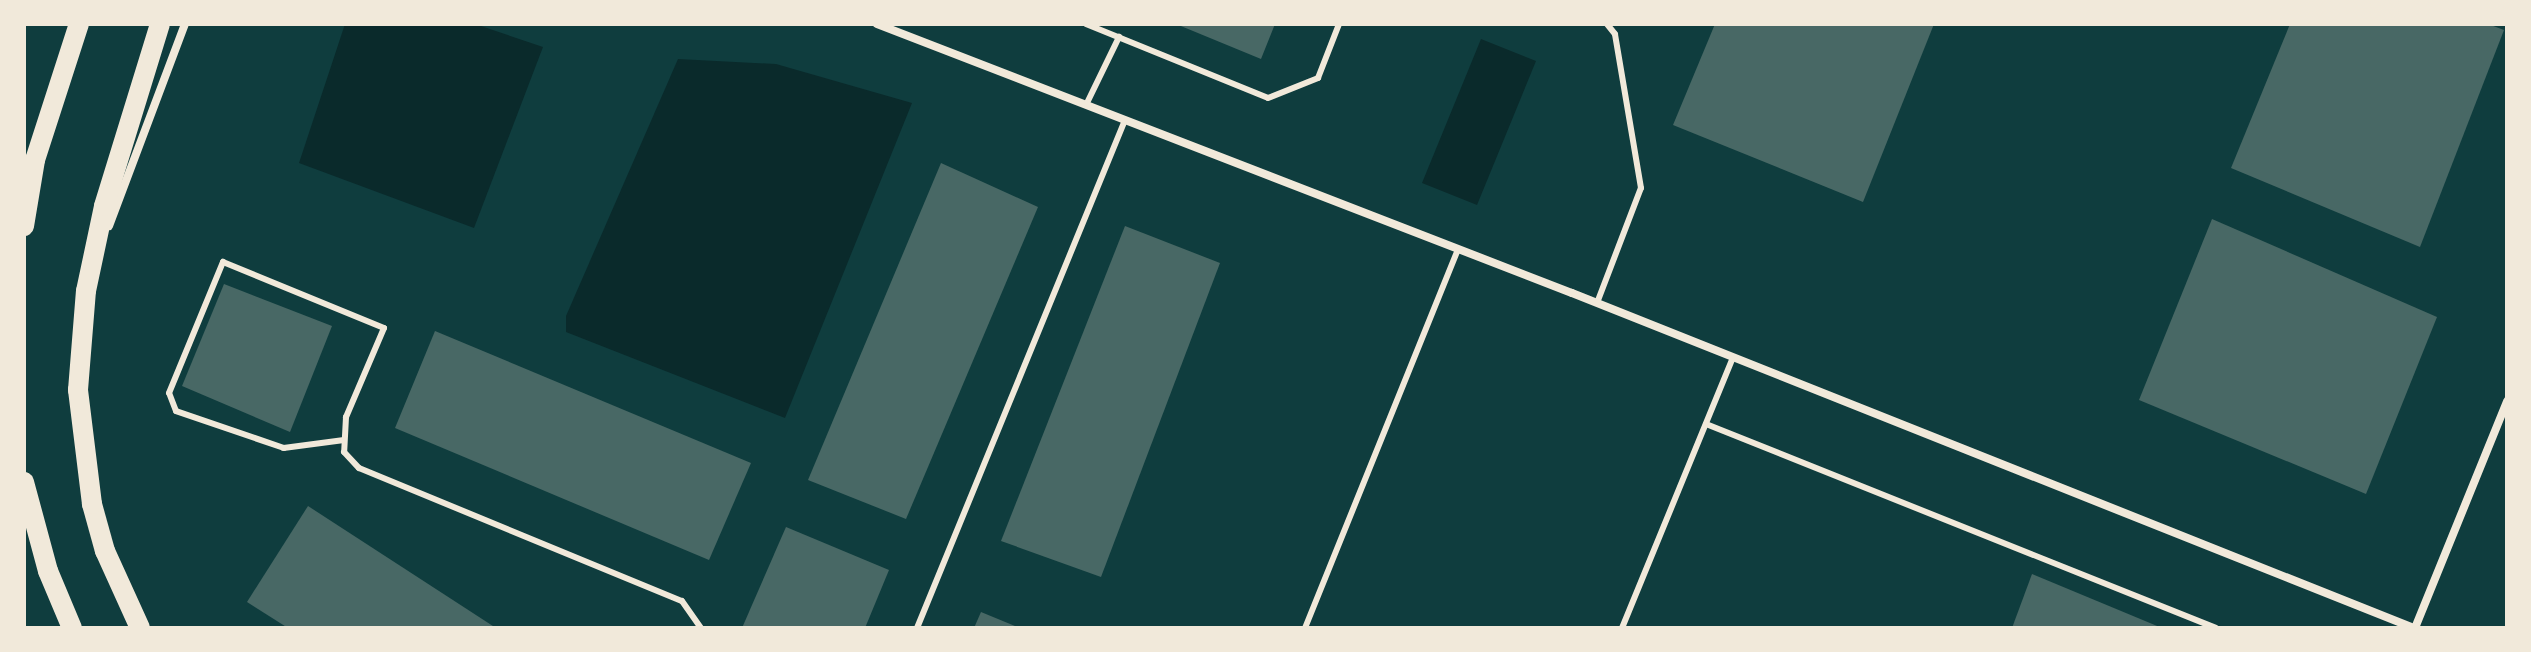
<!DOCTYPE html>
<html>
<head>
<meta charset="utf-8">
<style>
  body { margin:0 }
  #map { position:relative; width:2531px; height:652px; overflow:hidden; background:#0f3d3e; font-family:"Nunito Sans",sans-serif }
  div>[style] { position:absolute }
  .water>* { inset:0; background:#0a2a2b }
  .building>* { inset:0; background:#486865 }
  .service>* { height:6px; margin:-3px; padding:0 3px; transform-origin:3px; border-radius:3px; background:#f1e9da }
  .minor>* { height:8px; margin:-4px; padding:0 4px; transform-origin:4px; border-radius:4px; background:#f1e9da }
  .primary>* { height:20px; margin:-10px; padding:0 10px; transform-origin:10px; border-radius:10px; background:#f1e9da }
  span { translate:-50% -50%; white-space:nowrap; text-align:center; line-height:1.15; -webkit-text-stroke:6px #f1e9da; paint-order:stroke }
  .frame { position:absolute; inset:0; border:26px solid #f1e9da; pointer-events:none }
</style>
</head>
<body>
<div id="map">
  <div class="water">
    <i style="clip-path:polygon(345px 24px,475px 24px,543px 47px,474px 228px,299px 163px)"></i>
    <i style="clip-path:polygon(1481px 39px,1536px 61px,1477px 205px,1422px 183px)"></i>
    <i style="clip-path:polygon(678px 59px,776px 64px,912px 103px,785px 418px,566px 332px,566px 316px)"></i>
  </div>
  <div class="building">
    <i style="clip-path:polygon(1176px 24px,1275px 24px,1261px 59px)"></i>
    <i style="clip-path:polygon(1715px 24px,1934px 24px,1863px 202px,1673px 125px)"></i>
    <i style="clip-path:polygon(2290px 24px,2488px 24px,2504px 30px,2420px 247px,2231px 168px)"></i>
    <i style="clip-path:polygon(941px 163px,1038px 207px,906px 519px,808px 480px)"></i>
    <i style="clip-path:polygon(2212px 219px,2437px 317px,2366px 494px,2139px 400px)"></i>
    <i style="clip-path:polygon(1125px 226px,1220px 263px,1101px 577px,1001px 541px)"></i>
    <i style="clip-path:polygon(224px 284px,332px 326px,290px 432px,182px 386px)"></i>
    <i style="clip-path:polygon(435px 331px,751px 463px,709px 560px,395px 428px)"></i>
    <i style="clip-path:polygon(308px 506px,496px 628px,288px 628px,247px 602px)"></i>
    <i style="clip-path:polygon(786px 527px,889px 570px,865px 628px,742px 628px)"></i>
    <i style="clip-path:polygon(2032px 574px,2162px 628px,2012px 628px)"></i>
    <i style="clip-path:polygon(981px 612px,1020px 628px,974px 628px)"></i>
  </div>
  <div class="service">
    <i style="left:1086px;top:24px;width:196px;rotate:22.1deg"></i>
    <i style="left:1268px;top:98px;width:54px;rotate:-21.8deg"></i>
    <i style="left:1318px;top:78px;width:58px;rotate:-68.7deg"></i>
    <i style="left:1086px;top:105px;width:76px;rotate:-64.1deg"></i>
    <i style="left:1597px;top:303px;width:123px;rotate:-69.1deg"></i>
    <i style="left:1641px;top:188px;width:156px;rotate:-99.6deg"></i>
    <i style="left:1615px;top:34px;width:13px;rotate:-129deg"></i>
    <i style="left:1706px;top:424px;width:549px;rotate:21.8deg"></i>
    <i style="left:344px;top:440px;width:61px;rotate:172.4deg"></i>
    <i style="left:284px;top:448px;width:114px;rotate:-161.1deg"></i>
    <i style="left:176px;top:411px;width:19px;rotate:-111deg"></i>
    <i style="left:169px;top:393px;width:142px;rotate:-67.6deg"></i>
    <i style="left:223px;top:262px;width:174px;rotate:22.3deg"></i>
    <i style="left:384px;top:328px;width:97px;rotate:113.1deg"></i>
    <i style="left:346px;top:417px;width:35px;rotate:93deg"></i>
    <i style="left:344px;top:452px;width:22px;rotate:47deg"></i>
    <i style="left:359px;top:468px;width:349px;rotate:22.4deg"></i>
    <i style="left:682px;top:601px;width:33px;rotate:55deg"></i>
    <i style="left:917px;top:628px;width:549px;rotate:-67.73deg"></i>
    <i style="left:1305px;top:628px;width:409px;rotate:-68deg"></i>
    <i style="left:1622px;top:628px;width:293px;rotate:-67.7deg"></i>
  </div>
  <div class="minor">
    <i style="left:877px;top:24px;width:745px;rotate:21.16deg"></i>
    <i style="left:1572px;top:293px;width:906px;rotate:21.7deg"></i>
    <i style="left:109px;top:226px;width:216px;rotate:-69.4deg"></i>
    <i style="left:2415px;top:628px;width:245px;rotate:-67.9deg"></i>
  </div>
  <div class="primary">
    <i style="left:24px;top:226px;width:67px;rotate:-80.5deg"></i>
    <i style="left:35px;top:160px;width:143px;rotate:-72.1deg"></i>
    <i style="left:24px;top:482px;width:92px;rotate:74.9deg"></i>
    <i style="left:48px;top:571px;width:62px;rotate:67.2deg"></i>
    <i style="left:140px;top:628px;width:85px;rotate:-114.4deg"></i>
    <i style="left:105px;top:551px;width:49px;rotate:-105.5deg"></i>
    <i style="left:92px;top:504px;width:115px;rotate:-97deg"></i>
    <i style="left:78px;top:390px;width:99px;rotate:-85.4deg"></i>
    <i style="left:86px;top:291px;width:87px;rotate:-78deg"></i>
    <i style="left:104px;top:206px;width:190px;rotate:-72.9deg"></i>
  </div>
  <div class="frame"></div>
</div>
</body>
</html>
